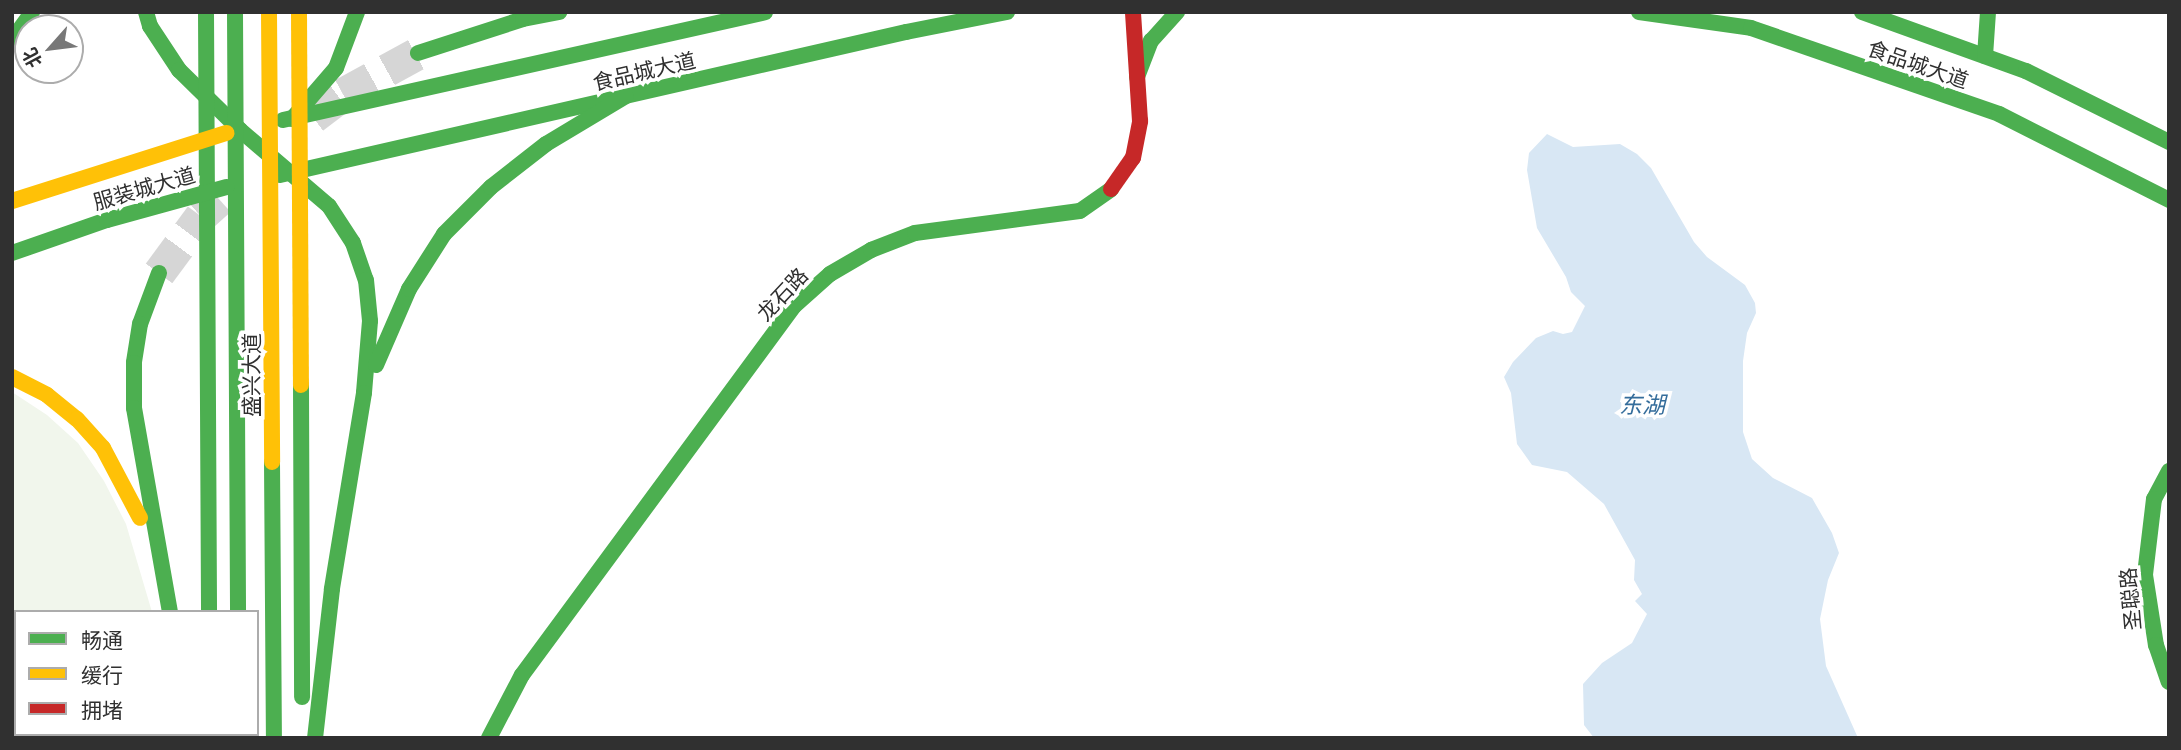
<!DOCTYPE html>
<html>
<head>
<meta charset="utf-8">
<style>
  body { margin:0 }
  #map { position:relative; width:2181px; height:750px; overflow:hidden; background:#fff; font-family:"Exo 2","Noto Sans SC",sans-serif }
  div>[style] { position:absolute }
  .green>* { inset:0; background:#f1f6ec }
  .water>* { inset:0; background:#d8e7f4 }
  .highway-tunnel>* { height:33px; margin-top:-16.5px; transform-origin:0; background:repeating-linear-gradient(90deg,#d6d6d6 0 33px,transparent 0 50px) }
  .fast>* { height:16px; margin:-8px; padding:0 8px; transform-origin:8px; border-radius:8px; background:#4caf50 }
  .slow>* { height:16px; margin:-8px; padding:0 8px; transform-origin:8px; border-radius:8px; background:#ffc107 }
  .jam>* { height:16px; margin:-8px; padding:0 8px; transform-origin:8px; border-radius:8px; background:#c62828 }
  span { translate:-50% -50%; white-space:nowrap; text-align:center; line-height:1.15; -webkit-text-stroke:7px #fff; paint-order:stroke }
  .street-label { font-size:21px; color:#303030 }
  .water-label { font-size:23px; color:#356d9b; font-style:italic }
  .frame { position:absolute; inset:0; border:14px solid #303030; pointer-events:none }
  .legend { position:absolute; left:14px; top:610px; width:245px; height:126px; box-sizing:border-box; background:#fff; border:2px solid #acacac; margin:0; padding:9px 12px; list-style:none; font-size:21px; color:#303030 }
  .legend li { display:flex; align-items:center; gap:14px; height:35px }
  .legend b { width:35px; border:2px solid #acacac }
  .north { position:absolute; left:14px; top:14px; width:70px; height:70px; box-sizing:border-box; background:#fff; border:2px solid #acacac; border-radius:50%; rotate:242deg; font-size:19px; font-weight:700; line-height:28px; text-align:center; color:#303030 }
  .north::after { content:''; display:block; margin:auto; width:24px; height:32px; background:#787878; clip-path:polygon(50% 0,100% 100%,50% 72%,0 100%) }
</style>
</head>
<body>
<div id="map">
  <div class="green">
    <i style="clip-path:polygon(12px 392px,47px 415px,78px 443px,104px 481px,126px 524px,152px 612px,16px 612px,16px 697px,12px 693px)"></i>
    <i style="clip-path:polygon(54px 734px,173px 734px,173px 738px,58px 738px)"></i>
  </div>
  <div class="water">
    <i style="clip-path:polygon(1547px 134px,1573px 147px,1620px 144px,1637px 154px,1651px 168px,1694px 242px,1707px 257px,1745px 285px,1755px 303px,1756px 313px,1747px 333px,1743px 361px,1743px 432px,1752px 459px,1773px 478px,1812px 498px,1832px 533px,1839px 553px,1828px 580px,1820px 619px,1826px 666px,1858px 738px,1594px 738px,1584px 725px,1583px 684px,1602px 663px,1632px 643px,1647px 614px,1635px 601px,1642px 594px,1634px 580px,1635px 560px,1604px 504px,1567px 472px,1532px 465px,1517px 444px,1511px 393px,1504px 377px,1513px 362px,1536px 338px,1553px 331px,1563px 334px,1572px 332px,1585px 306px,1571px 292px,1566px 277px,1537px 228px,1527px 170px,1529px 153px)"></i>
  </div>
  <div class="highway-tunnel">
    <i style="left:313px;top:117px;width:38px;rotate:-37deg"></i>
    <i style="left:343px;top:94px;width:85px;rotate:-28.7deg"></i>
    <i style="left:159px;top:273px;width:71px;rotate:-53.6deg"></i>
    <i style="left:201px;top:216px;width:25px;rotate:-42deg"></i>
  </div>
  <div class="fast">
    <i style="left:146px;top:12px;width:15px;rotate:74deg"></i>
    <i style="left:150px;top:26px;width:53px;rotate:56.6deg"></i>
    <i style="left:179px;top:70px;width:86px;rotate:44.5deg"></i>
    <i style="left:240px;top:130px;width:117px;rotate:40.5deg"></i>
    <i style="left:329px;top:206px;width:44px;rotate:57deg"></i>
    <i style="left:353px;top:243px;width:39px;rotate:71deg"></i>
    <i style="left:366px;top:280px;width:41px;rotate:84.4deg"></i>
    <i style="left:370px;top:321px;width:72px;rotate:94.8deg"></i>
    <i style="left:364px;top:393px;width:199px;rotate:99.3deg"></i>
    <i style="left:332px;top:589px;width:150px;rotate:96.5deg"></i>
    <i style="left:206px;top:12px;width:600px;rotate:89.71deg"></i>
    <i style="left:235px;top:12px;width:600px;rotate:89.71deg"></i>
    <i style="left:1639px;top:12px;width:113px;rotate:8.1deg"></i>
    <i style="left:1751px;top:28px;width:262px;rotate:19.1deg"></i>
    <i style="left:1999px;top:114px;width:191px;rotate:26.8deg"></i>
    <i style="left:1862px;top:12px;width:174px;rotate:19.8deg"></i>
    <i style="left:2026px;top:71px;width:160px;rotate:26.4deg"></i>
    <i style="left:12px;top:40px;width:34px;rotate:-54deg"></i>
    <i style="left:418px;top:53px;width:110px;rotate:-17.9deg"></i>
    <i style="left:523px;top:19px;width:37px;rotate:-11deg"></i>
    <i style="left:1985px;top:56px;width:44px;rotate:-86.1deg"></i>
    <i style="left:1137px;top:77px;width:39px;rotate:-69deg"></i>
    <i style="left:1151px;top:41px;width:39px;rotate:-48deg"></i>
    <i style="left:292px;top:119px;width:67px;rotate:-49.2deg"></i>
    <i style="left:336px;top:68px;width:60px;rotate:-69.4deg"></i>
    <i style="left:283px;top:120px;width:494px;rotate:-12.6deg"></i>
    <i style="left:280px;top:175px;width:642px;rotate:-12.87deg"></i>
    <i style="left:906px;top:32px;width:103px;rotate:-11.2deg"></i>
    <i style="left:12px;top:253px;width:101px;rotate:-19.2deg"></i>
    <i style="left:107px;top:220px;width:124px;rotate:-15.4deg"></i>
    <i style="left:159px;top:273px;width:54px;rotate:110.4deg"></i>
    <i style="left:140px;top:324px;width:39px;rotate:99deg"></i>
    <i style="left:134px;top:363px;width:45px;rotate:90deg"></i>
    <i style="left:134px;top:408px;width:207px;rotate:80deg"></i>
    <i style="left:376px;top:365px;width:83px;rotate:-66.5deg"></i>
    <i style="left:409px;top:289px;width:65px;rotate:-57.5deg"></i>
    <i style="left:444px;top:234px;width:66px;rotate:-45deg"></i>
    <i style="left:491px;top:187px;width:70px;rotate:-38deg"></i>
    <i style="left:546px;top:144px;width:93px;rotate:-31deg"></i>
    <i style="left:301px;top:385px;width:312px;rotate:89.8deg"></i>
    <i style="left:272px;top:462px;width:276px;rotate:89.6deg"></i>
    <i style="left:2169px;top:471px;width:32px;rotate:118deg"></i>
    <i style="left:2154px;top:499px;width:77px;rotate:96.8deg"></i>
    <i style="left:2145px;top:575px;width:71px;rotate:81.1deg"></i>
    <i style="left:2156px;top:645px;width:39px;rotate:71deg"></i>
    <i style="left:489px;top:738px;width:71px;rotate:-62.4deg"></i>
    <i style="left:522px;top:675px;width:458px;rotate:-53.6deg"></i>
    <i style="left:794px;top:306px;width:48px;rotate:-41.6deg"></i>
    <i style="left:830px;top:274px;width:48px;rotate:-30.3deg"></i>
    <i style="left:871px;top:250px;width:47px;rotate:-21.1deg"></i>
    <i style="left:915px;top:233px;width:166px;rotate:-7.6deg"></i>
    <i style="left:1080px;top:211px;width:38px;rotate:-35deg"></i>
  </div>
  <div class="slow">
    <i style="left:269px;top:12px;width:450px;rotate:89.6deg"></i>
    <i style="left:299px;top:12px;width:373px;rotate:89.7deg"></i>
    <i style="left:12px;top:201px;width:225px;rotate:-17.6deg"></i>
    <i style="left:12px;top:377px;width:39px;rotate:27deg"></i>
    <i style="left:47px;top:395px;width:38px;rotate:39deg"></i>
    <i style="left:77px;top:419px;width:39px;rotate:48deg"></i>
    <i style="left:103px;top:448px;width:79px;rotate:62.1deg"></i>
    <i style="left:191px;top:734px;width:4px;rotate:90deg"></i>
  </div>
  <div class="jam">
    <i style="left:1111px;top:189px;width:38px;rotate:-55deg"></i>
    <i style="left:1133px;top:158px;width:38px;rotate:-79deg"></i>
    <i style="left:1140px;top:121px;width:109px;rotate:-93.7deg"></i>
    <i style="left:238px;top:734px;width:4px;rotate:90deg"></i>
  </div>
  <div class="street-label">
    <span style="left:1918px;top:64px;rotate:19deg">食品城大道</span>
    <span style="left:644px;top:71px;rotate:-13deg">食品城大道</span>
    <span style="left:144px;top:188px;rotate:-16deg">服装城大道</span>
    <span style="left:782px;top:294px;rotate:-47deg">龙石路</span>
    <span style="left:251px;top:375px;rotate:-90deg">盛兴大道</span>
    <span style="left:2130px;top:599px;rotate:-95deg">圣聪路</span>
  </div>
  <div class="water-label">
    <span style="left:1642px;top:404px">东湖</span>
  </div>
  <div class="frame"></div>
  <ul class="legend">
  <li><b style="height:9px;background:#4caf50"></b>畅通</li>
  <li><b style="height:9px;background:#ffc107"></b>缓行</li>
  <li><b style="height:9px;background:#c62828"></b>拥堵</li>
  </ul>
  <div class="north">北</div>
</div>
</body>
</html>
